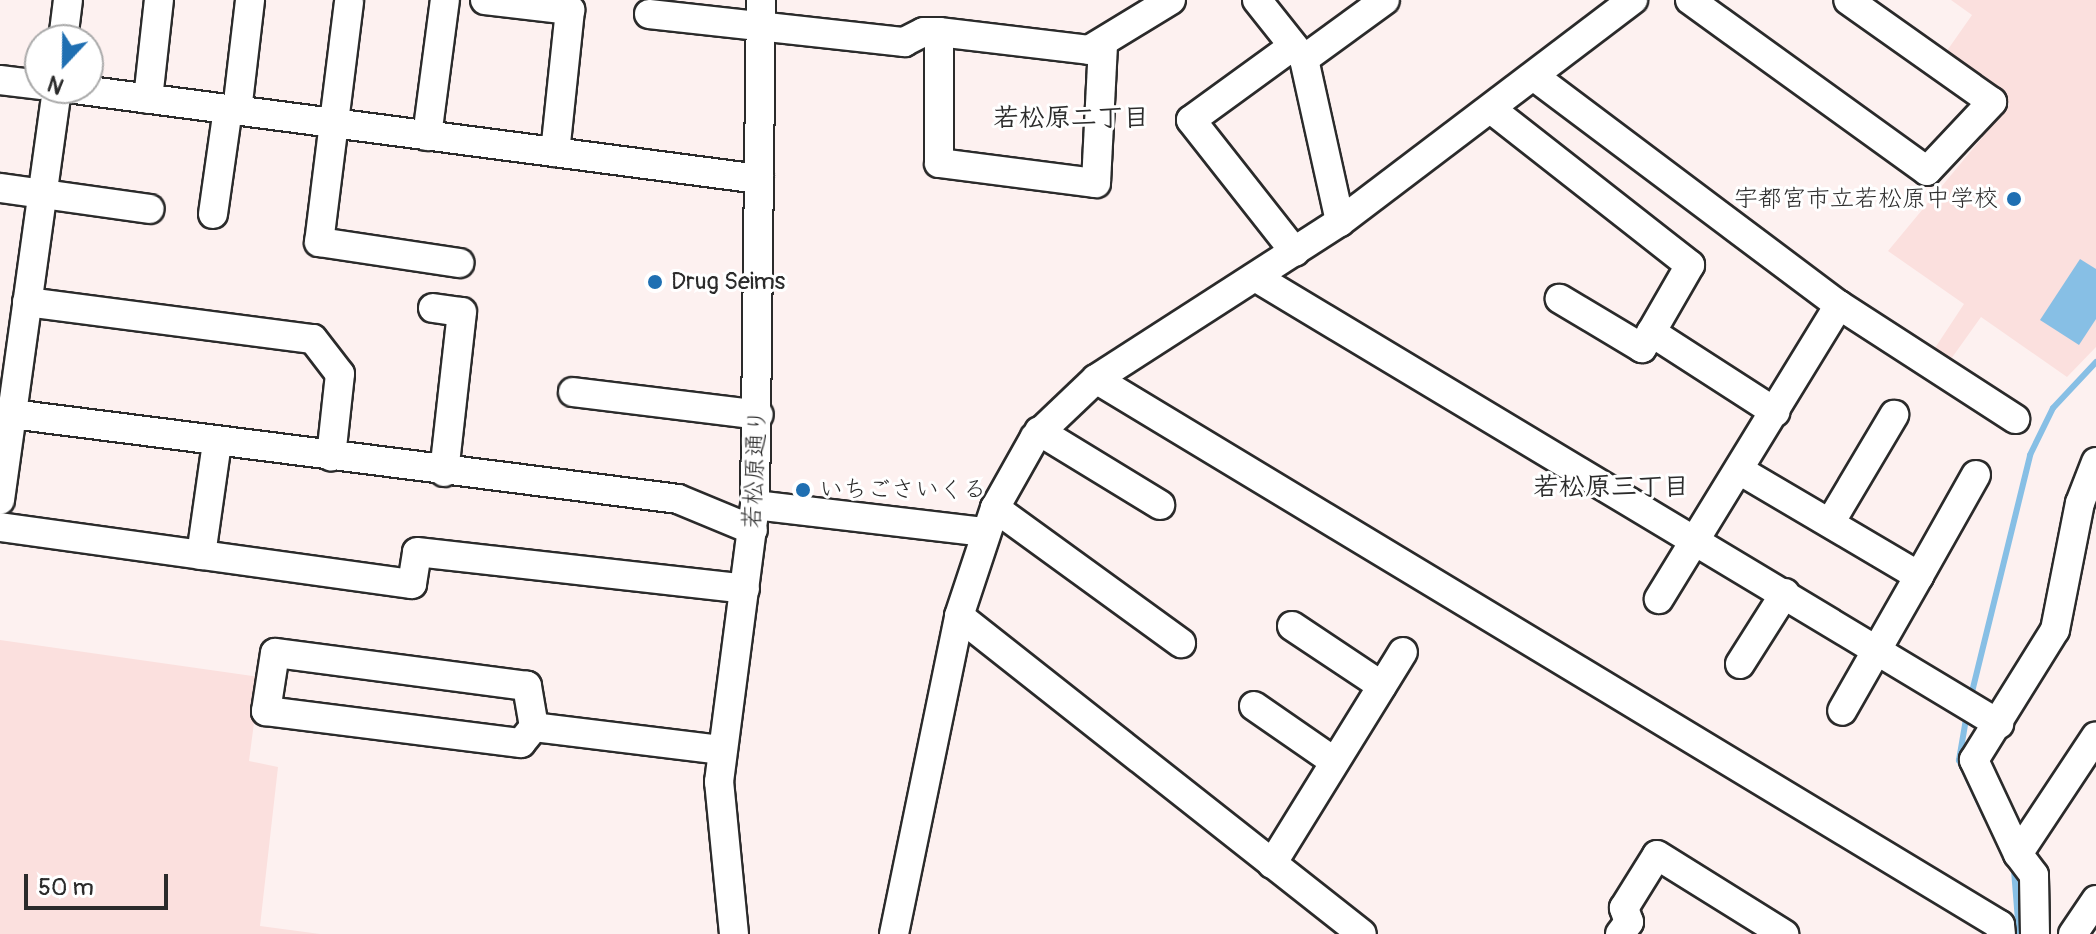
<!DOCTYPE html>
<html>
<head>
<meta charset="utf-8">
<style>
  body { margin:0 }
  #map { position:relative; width:2096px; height:934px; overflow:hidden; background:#fdf1f0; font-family:Pangolin,"Klee One",sans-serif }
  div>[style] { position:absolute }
  .built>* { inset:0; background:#fbe0de }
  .water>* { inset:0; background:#87bfe5 }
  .stream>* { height:6px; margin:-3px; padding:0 3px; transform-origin:3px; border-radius:3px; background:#87bfe5 }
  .roads { filter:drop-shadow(2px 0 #2b2b2b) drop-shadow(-2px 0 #2b2b2b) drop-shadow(0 2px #2b2b2b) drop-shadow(0 -2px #2b2b2b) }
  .minor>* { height:28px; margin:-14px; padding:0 14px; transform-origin:14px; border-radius:14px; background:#fff }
  .dots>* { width:22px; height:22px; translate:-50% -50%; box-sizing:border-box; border:4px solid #fff; border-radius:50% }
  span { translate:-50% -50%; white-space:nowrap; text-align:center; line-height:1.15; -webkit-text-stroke:6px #fff; paint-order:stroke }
  .poi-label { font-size:24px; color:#2b2b2b }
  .right { translate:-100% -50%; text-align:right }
  .left { translate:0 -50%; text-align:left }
  .street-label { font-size:24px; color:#2b2b2b }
  .neighbourhood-label { font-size:26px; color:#2b2b2b; font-weight:700 }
  .north { position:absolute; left:24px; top:24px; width:80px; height:80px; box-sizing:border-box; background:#fff; border:2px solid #aaa; border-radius:50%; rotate:202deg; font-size:22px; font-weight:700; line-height:32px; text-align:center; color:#2b2b2b }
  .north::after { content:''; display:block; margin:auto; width:28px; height:36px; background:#1f6fb2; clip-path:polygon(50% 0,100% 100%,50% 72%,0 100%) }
  .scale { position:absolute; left:24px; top:874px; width:144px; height:36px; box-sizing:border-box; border:4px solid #2b2b2b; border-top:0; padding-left:10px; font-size:24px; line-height:28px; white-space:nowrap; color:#2b2b2b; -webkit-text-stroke:6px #fff; paint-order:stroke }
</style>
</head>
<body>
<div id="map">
  <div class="built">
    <i style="clip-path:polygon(1951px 0,2096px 0,2096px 347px,2067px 377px,1981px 317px,1951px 359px,1935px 348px,1964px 304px,1888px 251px,2010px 104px,1944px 55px,1972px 15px)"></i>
    <i style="clip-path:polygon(0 640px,260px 677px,249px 761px,278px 767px,260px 926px,320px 934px,0 934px)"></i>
  </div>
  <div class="water">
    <i style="clip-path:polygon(2080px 259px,2096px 269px,2096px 319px,2079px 345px,2040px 320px)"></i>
  </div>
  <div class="stream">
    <i style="left:1972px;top:692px;width:244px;rotate:-76.2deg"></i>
    <i style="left:2030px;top:455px;width:52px;rotate:-63.9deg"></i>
    <i style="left:2053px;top:408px;width:63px;rotate:-46.9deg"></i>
    <i style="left:1966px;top:719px;width:42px;rotate:99.7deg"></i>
    <i style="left:1959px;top:760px;width:64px;rotate:65deg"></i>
    <i style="left:2014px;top:870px;width:64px;rotate:85.5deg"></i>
  </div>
  <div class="roads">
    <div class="minor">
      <i style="left:485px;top:0;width:86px;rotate:6.7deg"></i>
      <i style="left:570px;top:10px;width:143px;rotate:96deg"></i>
      <i style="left:1257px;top:0;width:75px;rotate:51.5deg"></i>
      <i style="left:1304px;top:59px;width:167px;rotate:77.5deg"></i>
      <i style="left:1690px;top:0;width:292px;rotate:35.8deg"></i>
      <i style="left:1927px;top:171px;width:95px;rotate:-46.7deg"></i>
      <i style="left:1992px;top:102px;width:176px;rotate:-144.7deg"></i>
      <i style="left:349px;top:2px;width:242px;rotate:97.1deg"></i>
      <i style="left:319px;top:242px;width:142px;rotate:8.5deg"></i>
      <i style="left:649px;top:14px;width:257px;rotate:6.3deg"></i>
      <i style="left:904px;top:42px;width:22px;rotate:-27deg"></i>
      <i style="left:924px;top:32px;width:15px"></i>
      <i style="left:939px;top:32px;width:151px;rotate:6.8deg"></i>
      <i style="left:1089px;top:50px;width:96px;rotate:-31.4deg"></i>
      <i style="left:939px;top:32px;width:131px;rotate:90deg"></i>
      <i style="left:939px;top:163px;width:158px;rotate:7.3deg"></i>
      <i style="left:1096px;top:183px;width:138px;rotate:-87.1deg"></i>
      <i style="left:63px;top:40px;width:40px;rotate:-82.9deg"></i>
      <i style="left:1293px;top:46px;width:126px;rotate:144deg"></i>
      <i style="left:1191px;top:120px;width:168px;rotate:51.8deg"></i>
      <i style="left:1304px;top:59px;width:100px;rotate:-36.1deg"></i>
      <i style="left:1535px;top:77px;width:380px;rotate:36.9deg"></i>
      <i style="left:1839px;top:305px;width:345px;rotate:121.5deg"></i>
      <i style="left:0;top:80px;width:40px;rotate:7.1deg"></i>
      <i style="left:67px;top:88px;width:698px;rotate:7.49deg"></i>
      <i style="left:148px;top:99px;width:100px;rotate:-83.7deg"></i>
      <i style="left:1491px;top:109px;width:253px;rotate:38.1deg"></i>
      <i style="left:1690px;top:265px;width:96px;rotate:120deg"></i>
      <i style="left:1642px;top:348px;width:96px;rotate:-149.1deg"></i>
      <i style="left:237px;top:111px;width:112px;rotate:-83.3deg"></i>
      <i style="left:427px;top:136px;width:137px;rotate:-82.5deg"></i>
      <i style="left:0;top:188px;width:151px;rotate:8deg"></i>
      <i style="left:213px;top:214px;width:106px;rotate:-81.9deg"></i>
      <i style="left:1257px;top:278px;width:866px;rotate:31.01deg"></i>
      <i style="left:27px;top:302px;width:288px;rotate:7.4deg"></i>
      <i style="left:313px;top:339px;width:44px;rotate:52.4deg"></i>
      <i style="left:340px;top:374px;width:83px;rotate:96.2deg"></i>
      <i style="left:1839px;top:305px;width:210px;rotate:32.9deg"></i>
      <i style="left:433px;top:308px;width:29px;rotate:8deg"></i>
      <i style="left:462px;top:312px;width:161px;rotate:96.4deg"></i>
      <i style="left:1651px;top:332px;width:148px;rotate:32.8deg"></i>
      <i style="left:1096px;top:379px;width:1056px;rotate:31.13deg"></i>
      <i style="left:2000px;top:925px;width:9px;rotate:84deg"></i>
      <i style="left:573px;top:392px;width:187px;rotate:7deg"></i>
      <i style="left:12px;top:414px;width:671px;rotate:7.27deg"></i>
      <i style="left:678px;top:499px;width:81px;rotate:22.5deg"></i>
      <i style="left:1039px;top:431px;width:142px;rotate:31.4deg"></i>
      <i style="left:1739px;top:470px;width:209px;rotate:30.5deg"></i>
      <i style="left:1919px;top:576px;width:155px;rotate:119.7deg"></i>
      <i style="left:0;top:500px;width:416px;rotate:-82.1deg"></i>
      <i style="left:755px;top:505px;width:232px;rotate:6.7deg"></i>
      <i style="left:995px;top:508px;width:230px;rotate:36deg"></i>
      <i style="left:1830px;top:523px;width:126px;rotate:-59.3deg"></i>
      <i style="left:0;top:527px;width:416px;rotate:7.9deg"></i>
      <i style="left:412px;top:584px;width:32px;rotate:-81deg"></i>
      <i style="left:417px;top:552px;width:330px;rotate:6.4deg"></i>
      <i style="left:201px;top:555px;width:114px;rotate:-81.9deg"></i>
      <i style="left:1919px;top:576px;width:116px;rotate:-60.6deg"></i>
      <i style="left:959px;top:616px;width:513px;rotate:38.28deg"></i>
      <i style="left:1292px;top:626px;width:108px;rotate:33.7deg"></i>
      <i style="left:1740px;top:664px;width:84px;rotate:-57.6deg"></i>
      <i style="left:1254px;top:706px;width:98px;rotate:34.7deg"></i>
      <i style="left:534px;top:727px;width:42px;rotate:-99.7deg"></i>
      <i style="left:527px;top:686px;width:254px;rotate:-172.5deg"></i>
      <i style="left:275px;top:653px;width:59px;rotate:98.8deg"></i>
      <i style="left:266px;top:711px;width:257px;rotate:7.2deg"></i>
      <i style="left:521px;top:743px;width:21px;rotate:-51deg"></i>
      <i style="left:534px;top:727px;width:188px;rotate:7deg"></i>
      <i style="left:2018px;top:854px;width:141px;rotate:-56.5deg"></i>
      <i style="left:1272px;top:864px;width:249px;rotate:-58.3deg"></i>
      <i style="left:734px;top:934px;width:153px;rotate:-95.6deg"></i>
      <i style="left:719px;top:782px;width:279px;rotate:-82.6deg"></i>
      <i style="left:755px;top:505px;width:505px;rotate:-89.32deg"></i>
      <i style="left:894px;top:934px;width:325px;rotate:-78.4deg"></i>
      <i style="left:959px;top:616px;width:114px;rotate:-71.6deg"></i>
      <i style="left:995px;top:508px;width:81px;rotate:-60.6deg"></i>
      <i style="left:1035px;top:437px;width:84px;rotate:-43.6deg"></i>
      <i style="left:1096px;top:379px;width:290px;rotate:-32.8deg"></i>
      <i style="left:1340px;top:222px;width:368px;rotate:-37.2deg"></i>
      <i style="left:1620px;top:934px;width:15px;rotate:-53deg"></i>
      <i style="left:1629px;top:922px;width:15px;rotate:-110deg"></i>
      <i style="left:1624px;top:908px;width:62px;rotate:-58.1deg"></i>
      <i style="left:1657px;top:855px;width:150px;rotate:31.9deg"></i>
      <i style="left:2035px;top:934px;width:59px;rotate:-91deg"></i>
      <i style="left:2034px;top:875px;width:26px;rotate:-127deg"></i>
      <i style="left:2018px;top:854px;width:104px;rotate:-115.1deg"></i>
      <i style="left:1974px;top:760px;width:153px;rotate:-58.1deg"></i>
      <i style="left:2055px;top:630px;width:129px;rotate:-78.9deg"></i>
      <i style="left:2080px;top:503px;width:44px;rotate:-68.7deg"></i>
      <i style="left:2073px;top:934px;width:41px;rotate:-55.9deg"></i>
    </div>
  </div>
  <div class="dots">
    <i style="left:2014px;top:199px;background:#1f6fb2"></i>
    <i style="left:655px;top:282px;background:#1f6fb2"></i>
    <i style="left:803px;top:490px;background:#1f6fb2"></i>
  </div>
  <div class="poi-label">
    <span class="right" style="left:1998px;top:199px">宇都宮市立若松原中学校</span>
    <span class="left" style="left:671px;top:282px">Drug Seims</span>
    <span class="left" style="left:819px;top:490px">いちごさいくる</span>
  </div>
  <div class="street-label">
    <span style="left:755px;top:469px;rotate:-87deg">若松原通り</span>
  </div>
  <div class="neighbourhood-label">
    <span style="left:1071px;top:119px">若松原二丁目</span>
    <span style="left:1611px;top:488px">若松原三丁目</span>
  </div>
  <div class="north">N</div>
  <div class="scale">50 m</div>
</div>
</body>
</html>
